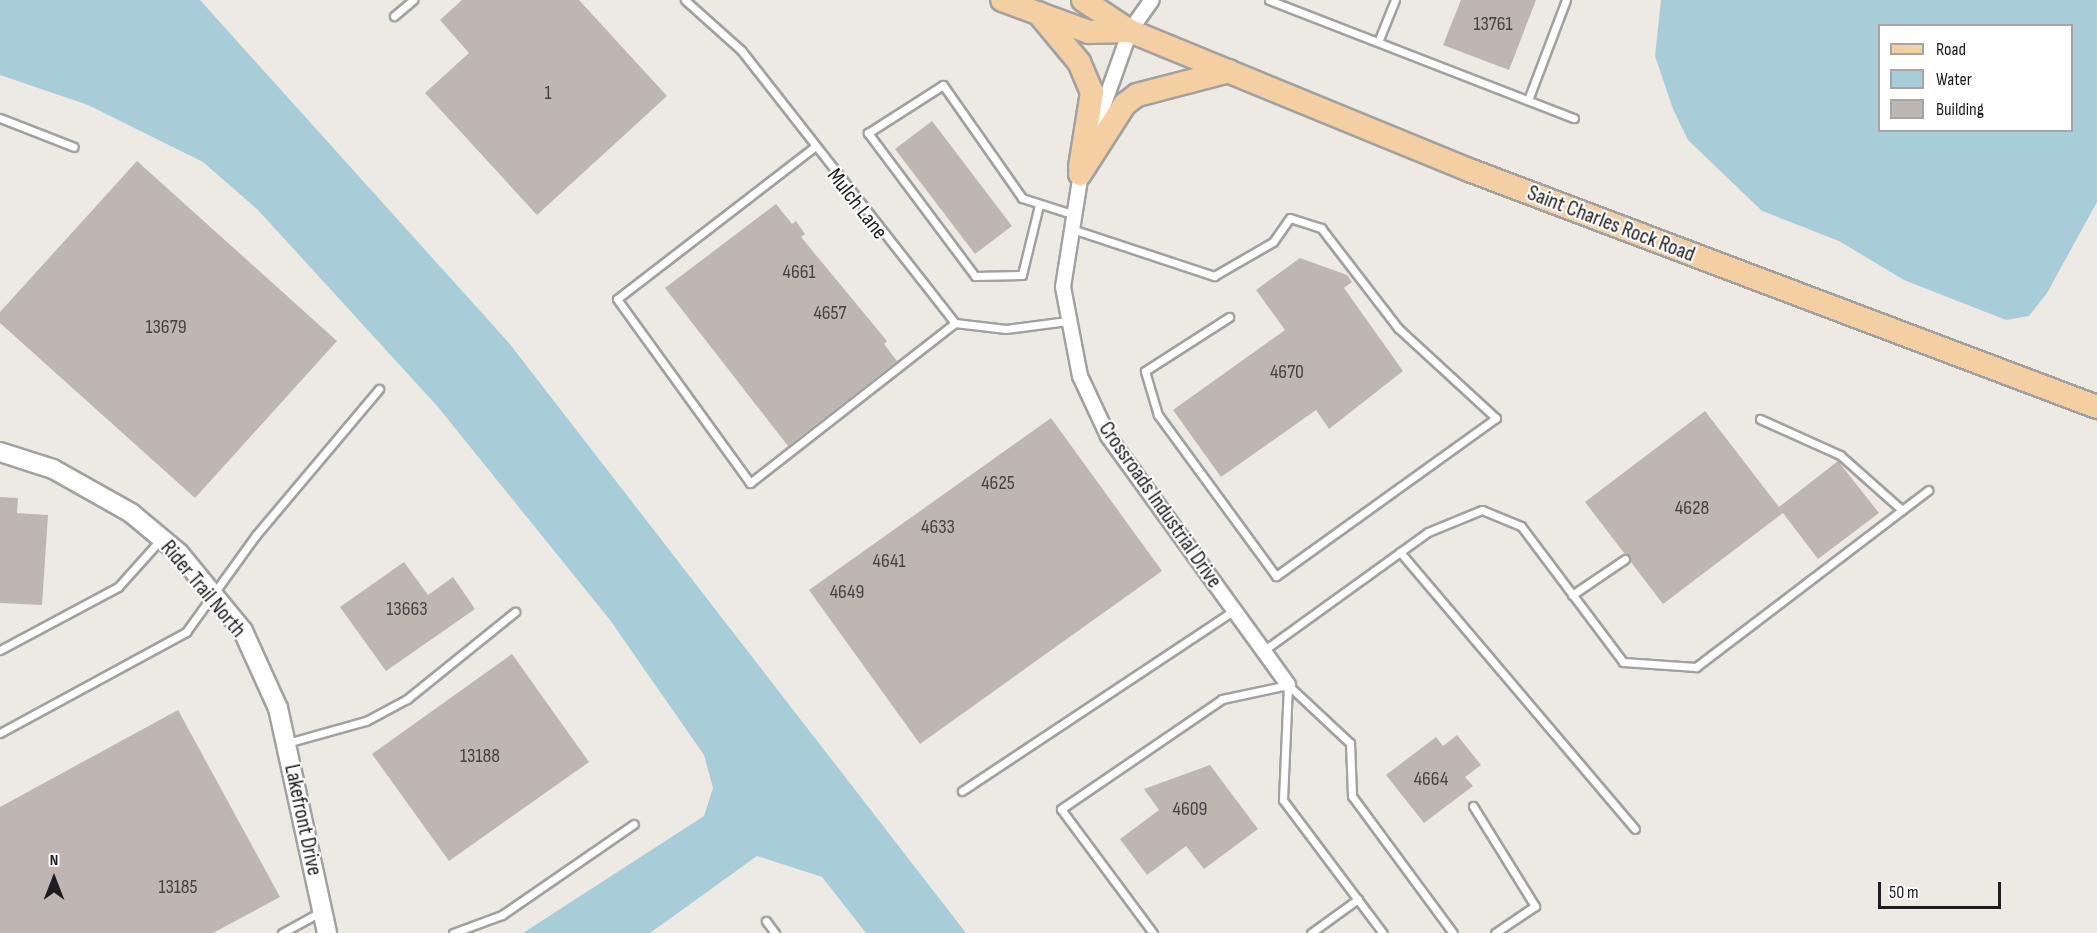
<!DOCTYPE html>
<html>
<head>
<meta charset="utf-8">
<style>
  body { margin:0 }
  #map { position:relative; width:2097px; height:933px; overflow:hidden; background:#edeae4; font-family:"Sofia Sans Condensed",sans-serif }
  div>[style] { position:absolute }
  .water>* { inset:0; background:#a7ced8 }
  .building>* { inset:0; background:#bdb6b1 }
  .roads { filter:drop-shadow(2px 0 #a1a1a1) drop-shadow(-2px 0 #a1a1a1) drop-shadow(0 2px #a1a1a1) drop-shadow(0 -2px #a1a1a1) }
  .service>* { height:7px; margin:-3.5px; padding:0 3.5px; transform-origin:3.5px; border-radius:3.5px; background:#fff }
  .minor>* { height:14px; margin:-7px; padding:0 7px; transform-origin:7px; border-radius:7px; background:#fff }
  .tertiary>* { height:18px; margin:-9px; padding:0 9px; transform-origin:9px; border-radius:9px; background:#fff }
  .primary>* { height:22px; margin:-11px; padding:0 11px; transform-origin:11px; border-radius:11px; background:#f4cfa2 }
  span { translate:-50% -50%; white-space:nowrap; text-align:center; line-height:1.15; -webkit-text-stroke:4.5px #fff; paint-order:stroke }
  .number-label { font-size:20px; color:#454342 }
  .number-label span { -webkit-text-stroke-width:0 }
  .street-label { font-size:22px; color:#1d1d1d }
  .legend { position:absolute; left:1878px; top:24px; width:195px; height:108px; box-sizing:border-box; background:#fff; border:2px solid #a5a5a5; margin:0; padding:8px 10px; list-style:none; font-size:18px; color:#1d1d1d }
  .legend li { display:flex; align-items:center; gap:12px; height:30px }
  .legend b { width:30px; border:2px solid #a5a5a5 }
  .north { position:absolute; left:24px; top:849px; width:60px; height:60px; -webkit-text-stroke:4px #fff; paint-order:stroke; rotate:0deg; font-size:16px; font-weight:700; line-height:24px; text-align:center; color:#1d1d1d }
  .north::after { content:''; display:block; margin:auto; width:21px; height:27px; background:#1d1d1d; clip-path:polygon(50% 0,100% 100%,50% 72%,0 100%) }
  .scale { position:absolute; left:1878px; top:882px; width:123px; height:27px; box-sizing:border-box; border:3px solid #1d1d1d; border-top:0; padding-left:8px; font-size:18px; line-height:21px; white-space:nowrap; color:#1d1d1d; -webkit-text-stroke:4px #fff; paint-order:stroke }
</style>
</head>
<body>
<div id="map">
  <div class="water">
    <i style="clip-path:polygon(0 0,200px 0,509px 343px,966px 933px,866px 933px,822px 877px,757px 856px,650px 933px,523px 933px,704px 816px,713px 788px,704px 755px,610px 620px,438px 407px,258px 210px,203px 162px,88px 105px,0 75px)"></i>
    <i style="clip-path:polygon(evenodd,1661px 0,2097px 0,2097px 202px,2047px 293px,2029px 316px,2006px 320px,1904px 280px,1839px 241px,1762px 211px,1688px 140px,1673px 109px,1655px 56px,1661px 0,1880px 26px,2072px 26px,2072px 130px,1880px 130px,1880px 26px)"></i>
  </div>
  <div class="building">
    <i style="clip-path:polygon(462px 0,579px 0,667px 96px,537px 215px,425px 93px,469px 53px,440px 20px)"></i>
    <i style="clip-path:polygon(1461px 0,1536px 0,1509px 70px,1443px 45px)"></i>
    <i style="clip-path:polygon(932px 121px,1012px 226px,975px 254px,895px 149px)"></i>
    <i style="clip-path:polygon(137px 161px,337px 341px,195px 498px,0 323px,0 312px)"></i>
    <i style="clip-path:polygon(776px 204px,792px 224px,796px 221px,805px 234px,801px 237px,887px 341px,884px 344px,897px 361px,788px 446px,665px 288px)"></i>
    <i style="clip-path:polygon(1300px 258px,1347px 275px,1352px 282px,1344px 288px,1403px 371px,1329px 429px,1316px 410px,1221px 477px,1173px 410px,1285px 330px,1256px 290px)"></i>
    <i style="clip-path:polygon(1705px 411px,1779px 507px,1838px 461px,1879px 513px,1818px 559px,1783px 513px,1663px 604px,1585px 502px)"></i>
    <i style="clip-path:polygon(1051px 418px,1162px 571px,920px 744px,809px 590px)"></i>
    <i style="clip-path:polygon(0 497px,18px 498px,17px 513px,48px 515px,42px 605px,0 603px)"></i>
    <i style="clip-path:polygon(404px 562px,428px 595px,453px 577px,475px 609px,386px 671px,340px 607px)"></i>
    <i style="clip-path:polygon(512px 654px,589px 762px,449px 861px,372px 754px)"></i>
    <i style="clip-path:polygon(178px 710px,280px 897px,213px 933px,0 933px,0 807px)"></i>
    <i style="clip-path:polygon(1457px 735px,1481px 765px,1465px 777px,1473px 786px,1424px 823px,1386px 775px,1436px 737px,1443px 746px)"></i>
    <i style="clip-path:polygon(1210px 765px,1258px 829px,1204px 869px,1186px 846px,1147px 875px,1120px 839px,1159px 810px,1144px 789px)"></i>
  </div>
  <div class="roads">
    <div class="service">
      <i style="left:685px;top:0;width:75px;rotate:41.8deg"></i>
      <i style="left:741px;top:50px;width:347px;rotate:51.9deg"></i>
      <i style="left:955px;top:323px;width:51px;rotate:6.7deg"></i>
      <i style="left:1006px;top:329px;width:62px;rotate:-7.5deg"></i>
      <i style="left:1269px;top:0;width:327px;rotate:21.2deg"></i>
      <i style="left:394px;top:16px;width:25px;rotate:-40deg"></i>
      <i style="left:1378px;top:42px;width:45px;rotate:-68deg"></i>
      <i style="left:1528px;top:100px;width:107px;rotate:-69.2deg"></i>
      <i style="left:0;top:118px;width:79px;rotate:21.4deg"></i>
      <i style="left:813px;top:148px;width:247px;rotate:142.4deg"></i>
      <i style="left:617px;top:299px;width:227px;rotate:54.1deg"></i>
      <i style="left:750px;top:483px;width:260px;rotate:-38deg"></i>
      <i style="left:1039px;top:205px;width:72px;rotate:103.7deg"></i>
      <i style="left:1022px;top:275px;width:47px;rotate:178.8deg"></i>
      <i style="left:975px;top:276px;width:179px;rotate:-126.8deg"></i>
      <i style="left:868px;top:133px;width:89px;rotate:-32.6deg"></i>
      <i style="left:943px;top:85px;width:138px;rotate:55deg"></i>
      <i style="left:1022px;top:198px;width:52px;rotate:17.7deg"></i>
      <i style="left:1072px;top:229px;width:150px;rotate:18.3deg"></i>
      <i style="left:1214px;top:276px;width:68px;rotate:-30deg"></i>
      <i style="left:1273px;top:242px;width:29px;rotate:-55deg"></i>
      <i style="left:1290px;top:218px;width:33px;rotate:18deg"></i>
      <i style="left:1321px;top:228px;width:126px;rotate:52.4deg"></i>
      <i style="left:1398px;top:328px;width:133px;rotate:42.6deg"></i>
      <i style="left:1496px;top:418px;width:271px;rotate:144.3deg"></i>
      <i style="left:1276px;top:576px;width:200px;rotate:-126.2deg"></i>
      <i style="left:1158px;top:415px;width:46px;rotate:-106.5deg"></i>
      <i style="left:1145px;top:371px;width:100px;rotate:-32.7deg"></i>
      <i style="left:1760px;top:419px;width:88px;rotate:24.2deg"></i>
      <i style="left:1840px;top:455px;width:83px;rotate:41.6deg"></i>
      <i style="left:1400px;top:552px;width:363px;rotate:49.7deg"></i>
      <i style="left:1572px;top:595px;width:64px;rotate:-34.2deg"></i>
      <i style="left:0;top:650px;width:134px;rotate:-28.1deg"></i>
      <i style="left:118px;top:587px;width:64px;rotate:-48.1deg"></i>
      <i style="left:1263px;top:651px;width:203px;rotate:-35.8deg"></i>
      <i style="left:1428px;top:532px;width:58px;rotate:-22.2deg"></i>
      <i style="left:1482px;top:510px;width:42px;rotate:22.3deg"></i>
      <i style="left:1521px;top:526px;width:170px;rotate:53.1deg"></i>
      <i style="left:1623px;top:662px;width:73px;rotate:3.9deg"></i>
      <i style="left:1696px;top:667px;width:292px;rotate:-37.3deg"></i>
      <i style="left:1288px;top:685px;width:85px;rotate:43.1deg"></i>
      <i style="left:1350px;top:743px;width:53px;rotate:87.8deg"></i>
      <i style="left:1352px;top:796px;width:170px;rotate:53.6deg"></i>
      <i style="left:1288px;top:685px;width:115px;rotate:92.5deg"></i>
      <i style="left:1283px;top:800px;width:166px;rotate:53.1deg"></i>
      <i style="left:0;top:733px;width:212px;rotate:-28.5deg"></i>
      <i style="left:186px;top:632px;width:120px;rotate:-54.2deg"></i>
      <i style="left:256px;top:535px;width:191px;rotate:-49.9deg"></i>
      <i style="left:287px;top:743px;width:82px;rotate:-15.6deg"></i>
      <i style="left:366px;top:721px;width:47px;rotate:-28.2deg"></i>
      <i style="left:407px;top:699px;width:139px;rotate:-38.9deg"></i>
      <i style="left:962px;top:791px;width:327px;rotate:-33.6deg"></i>
      <i style="left:1473px;top:806px;width:118px;rotate:58.2deg"></i>
      <i style="left:1535px;top:906px;width:48px;rotate:146deg"></i>
      <i style="left:766px;top:921px;width:15px;rotate:53deg"></i>
      <i style="left:282px;top:933px;width:46px;rotate:-28.8deg"></i>
      <i style="left:453px;top:933px;width:52px;rotate:-20.2deg"></i>
      <i style="left:502px;top:915px;width:160px;rotate:-34.6deg"></i>
      <i style="left:1153px;top:933px;width:154px;rotate:-126.6deg"></i>
      <i style="left:1061px;top:809px;width:195px;rotate:-34.3deg"></i>
      <i style="left:1222px;top:699px;width:67px;rotate:-12deg"></i>
      <i style="left:1311px;top:933px;width:58px;rotate:-35.9deg"></i>
    </div>
    <div class="minor">
      <i style="left:1093px;top:135px;width:110px;rotate:-70.4deg"></i>
      <i style="left:1130px;top:31px;width:38px;rotate:-55deg"></i>
      <i style="left:1082px;top:167px;width:121px;rotate:99deg"></i>
      <i style="left:1063px;top:287px;width:91px;rotate:79.2deg"></i>
      <i style="left:1080px;top:376px;width:66px;rotate:65deg"></i>
      <i style="left:1108px;top:436px;width:307px;rotate:54.1deg"></i>
    </div>
    <div class="tertiary">
      <i style="left:0;top:452px;width:56px;rotate:17.8deg"></i>
      <i style="left:53px;top:469px;width:90px;rotate:29.4deg"></i>
      <i style="left:131px;top:513px;width:62px;rotate:39.8deg"></i>
      <i style="left:179px;top:553px;width:101px;rotate:50.6deg"></i>
      <i style="left:243px;top:631px;width:85px;rotate:65.6deg"></i>
      <i style="left:278px;top:708px;width:230px;rotate:77.7deg"></i>
    </div>
    <div class="primary">
      <i style="left:1002px;top:0;width:93px;rotate:20.2deg"></i>
      <i style="left:1089px;top:32px;width:41px;rotate:-1.4deg"></i>
      <i style="left:1083px;top:0;width:56px;rotate:33.4deg"></i>
      <i style="left:1130px;top:31px;width:366px;rotate:22.3deg"></i>
      <i style="left:1469px;top:170px;width:671px;rotate:20.68deg"></i>
      <i style="left:1038px;top:13px;width:64px;rotate:50.1deg"></i>
      <i style="left:1079px;top:62px;width:33px;rotate:67deg"></i>
      <i style="left:1092px;top:92px;width:76px;rotate:99.1deg"></i>
      <i style="left:1080px;top:174px;width:83px;rotate:-57.3deg"></i>
      <i style="left:1125px;top:104px;width:15px;rotate:-37deg"></i>
      <i style="left:1137px;top:95px;width:95px;rotate:-14.6deg"></i>
    </div>
  </div>
  <div class="number-label">
    <span style="left:1493px;top:24px">13761</span>
    <span style="left:548px;top:93px">1</span>
    <span style="left:799px;top:272px">4661</span>
    <span style="left:830px;top:313px">4657</span>
    <span style="left:166px;top:327px">13679</span>
    <span style="left:1287px;top:372px">4670</span>
    <span style="left:998px;top:483px">4625</span>
    <span style="left:1692px;top:508px">4628</span>
    <span style="left:938px;top:527px">4633</span>
    <span style="left:889px;top:561px">4641</span>
    <span style="left:847px;top:592px">4649</span>
    <span style="left:407px;top:609px">13663</span>
    <span style="left:480px;top:756px">13188</span>
    <span style="left:1431px;top:779px">4664</span>
    <span style="left:1190px;top:809px">4609</span>
    <span style="left:178px;top:887px">13185</span>
  </div>
  <div class="street-label">
    <span style="left:857px;top:204px;rotate:52deg">Mulch Lane</span>
    <span style="left:1611px;top:224px;rotate:21deg">Saint Charles Rock Road</span>
    <span style="left:1160px;top:505px;rotate:55deg">Crossroads Industrial Drive</span>
    <span style="left:203px;top:589px;rotate:50deg">Rider Trail North</span>
    <span style="left:303px;top:820px;rotate:78deg">Lakefront Drive</span>
  </div>
  <ul class="legend">
  <li><b style="height:8px;background:#f4cfa2"></b>Road</li>
  <li><b style="height:16px;background:#a7ced8"></b>Water</li>
  <li><b style="height:16px;background:#bdb6b1"></b>Building</li>
  </ul>
  <div class="north">N</div>
  <div class="scale">50 m</div>
</div>
</body>
</html>
